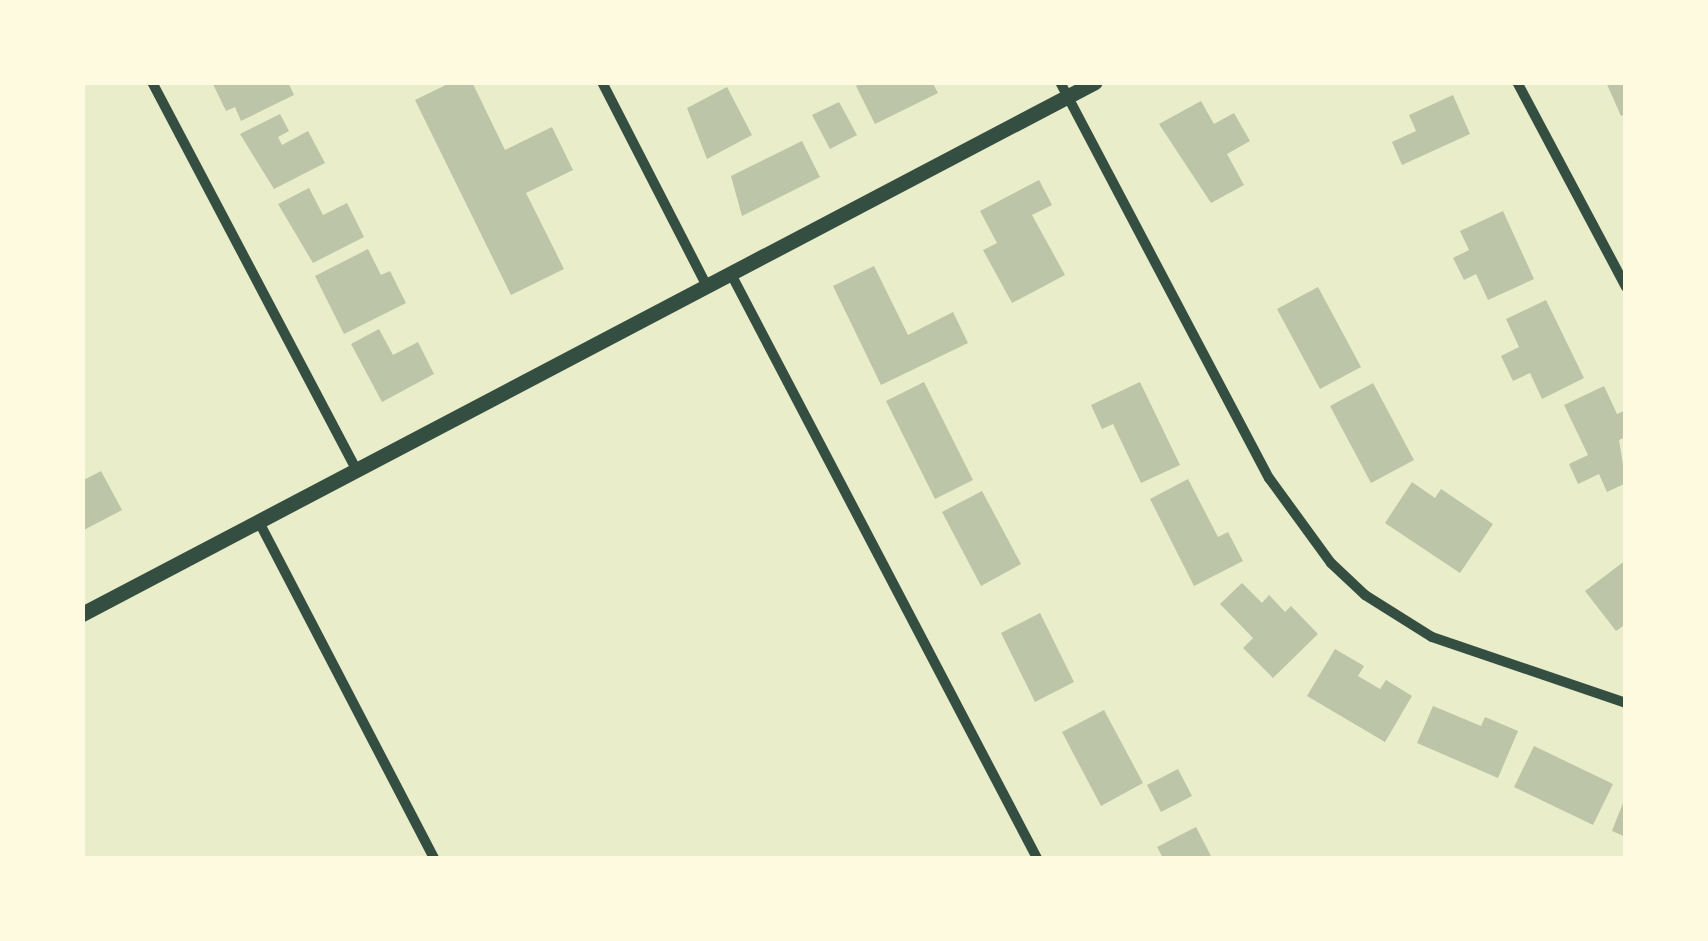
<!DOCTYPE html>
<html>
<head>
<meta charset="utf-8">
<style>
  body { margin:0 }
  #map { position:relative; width:1708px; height:941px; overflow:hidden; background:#e9edc9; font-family:"Noto Sans",sans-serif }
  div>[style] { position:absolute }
  .building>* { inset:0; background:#bcc5a7 }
  .minor>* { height:10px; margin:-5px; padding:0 5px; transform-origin:5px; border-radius:5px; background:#344e41 }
  .tertiary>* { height:15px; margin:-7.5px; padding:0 7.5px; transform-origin:7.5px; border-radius:7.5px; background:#344e41 }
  span { translate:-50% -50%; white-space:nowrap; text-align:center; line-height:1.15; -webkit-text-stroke:8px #fefae0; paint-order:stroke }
  .frame { position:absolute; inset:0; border:85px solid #fefae0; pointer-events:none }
</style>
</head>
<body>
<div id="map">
  <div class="building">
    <i style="clip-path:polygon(212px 82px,288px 82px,294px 95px,241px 121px,235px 107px,226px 111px)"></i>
    <i style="clip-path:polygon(452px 82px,472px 82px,505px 150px,552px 127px,573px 170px,526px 193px,564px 269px,511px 295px,415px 100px)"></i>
    <i style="clip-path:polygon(863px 82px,932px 82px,938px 93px,875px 124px,856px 86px)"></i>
    <i style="clip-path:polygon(1606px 82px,1626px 82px,1626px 114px,1621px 116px)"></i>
    <i style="clip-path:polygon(727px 87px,752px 135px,707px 159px,687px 108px)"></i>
    <i style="clip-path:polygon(1453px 95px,1470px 134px,1402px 165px,1392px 142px,1416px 131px,1409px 115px)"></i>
    <i style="clip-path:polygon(1201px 101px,1214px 124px,1234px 113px,1250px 141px,1227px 154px,1244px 185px,1211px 203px,1159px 124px)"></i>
    <i style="clip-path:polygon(839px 102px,857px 135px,830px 149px,812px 115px)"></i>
    <i style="clip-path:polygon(280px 114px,289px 131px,278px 137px,282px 145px,308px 131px,325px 163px,274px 189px,240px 134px)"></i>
    <i style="clip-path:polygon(802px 141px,820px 177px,742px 216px,731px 176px)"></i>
    <i style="clip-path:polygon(1039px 180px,1052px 205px,1032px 215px,1065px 275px,1012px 303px,983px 250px,997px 243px,980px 211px)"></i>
    <i style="clip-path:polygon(309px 188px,323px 215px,347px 203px,364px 237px,313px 263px,278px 204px)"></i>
    <i style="clip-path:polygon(1503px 211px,1534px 279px,1488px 300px,1476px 274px,1464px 280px,1453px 258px,1469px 250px,1460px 231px)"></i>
    <i style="clip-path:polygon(368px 249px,381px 275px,390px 271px,406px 303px,344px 334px,315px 276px)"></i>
    <i style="clip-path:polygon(874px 266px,908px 335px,953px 312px,968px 343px,881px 385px,833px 286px)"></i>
    <i style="clip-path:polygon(1318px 287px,1361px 367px,1320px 389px,1277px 309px)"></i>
    <i style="clip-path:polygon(1546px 300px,1584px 378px,1542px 399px,1530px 373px,1513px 381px,1501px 356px,1519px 347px,1506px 319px)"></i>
    <i style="clip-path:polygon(379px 329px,393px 355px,418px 342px,434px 374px,382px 402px,351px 344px)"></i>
    <i style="clip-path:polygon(924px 382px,973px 480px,935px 499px,886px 401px)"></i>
    <i style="clip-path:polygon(1140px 382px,1180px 465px,1141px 483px,1113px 424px,1102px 429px,1091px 405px)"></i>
    <i style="clip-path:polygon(1373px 383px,1414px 460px,1371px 483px,1330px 406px)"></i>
    <i style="clip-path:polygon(1604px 386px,1617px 414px,1626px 410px,1626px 437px,1619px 440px,1626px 483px,1607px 492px,1599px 474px,1578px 484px,1569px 464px,1588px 455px,1564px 405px)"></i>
    <i style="clip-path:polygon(101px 471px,122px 510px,82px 531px,82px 481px)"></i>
    <i style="clip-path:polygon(1188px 479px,1218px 537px,1228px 532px,1243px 561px,1194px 586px,1150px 499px)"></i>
    <i style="clip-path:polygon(1412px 482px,1435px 498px,1441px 489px,1493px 524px,1460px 573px,1385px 523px)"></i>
    <i style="clip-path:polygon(982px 491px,1021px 564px,981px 586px,942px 512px)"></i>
    <i style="clip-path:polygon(1626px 560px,1626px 624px,1616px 631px,1585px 591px)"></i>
    <i style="clip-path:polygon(1242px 583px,1262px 603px,1269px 595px,1285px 612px,1291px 606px,1318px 634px,1273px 678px,1243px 648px,1253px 638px,1220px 604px)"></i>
    <i style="clip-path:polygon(1040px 613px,1074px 682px,1035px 702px,1001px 633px)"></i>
    <i style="clip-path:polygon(1335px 649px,1364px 666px,1358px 676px,1380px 689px,1386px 680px,1412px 696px,1385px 742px,1307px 696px)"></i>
    <i style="clip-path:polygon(1433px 706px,1481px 726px,1485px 717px,1518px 731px,1498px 778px,1417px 743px)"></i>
    <i style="clip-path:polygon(1104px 710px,1143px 783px,1101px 806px,1062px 732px)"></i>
    <i style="clip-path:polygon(1534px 746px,1613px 784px,1593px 825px,1514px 787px)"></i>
    <i style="clip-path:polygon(1178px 769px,1192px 796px,1161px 812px,1147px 785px)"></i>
    <i style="clip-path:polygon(1625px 798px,1626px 798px,1626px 837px,1612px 831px)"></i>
    <i style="clip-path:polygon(1196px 827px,1212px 858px,1163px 858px,1157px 847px)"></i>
  </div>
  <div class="minor">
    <i style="left:152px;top:82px;width:439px;rotate:62.2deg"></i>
    <i style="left:602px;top:82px;width:229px;rotate:62.8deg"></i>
    <i style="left:1060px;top:82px;width:448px;rotate:62.2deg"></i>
    <i style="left:1269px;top:478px;width:105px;rotate:53.9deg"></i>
    <i style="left:1331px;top:563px;width:47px;rotate:43.3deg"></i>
    <i style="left:1365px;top:595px;width:79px;rotate:32.1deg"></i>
    <i style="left:1432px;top:637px;width:205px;rotate:18.8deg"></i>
    <i style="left:1517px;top:82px;width:232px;rotate:62deg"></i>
    <i style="left:731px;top:274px;width:659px;rotate:62.35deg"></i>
    <i style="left:259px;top:522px;width:379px;rotate:62.5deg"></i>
  </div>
  <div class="tertiary">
    <i style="left:82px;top:614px;width:1144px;rotate:-27.71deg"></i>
  </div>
  <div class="frame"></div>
</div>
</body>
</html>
